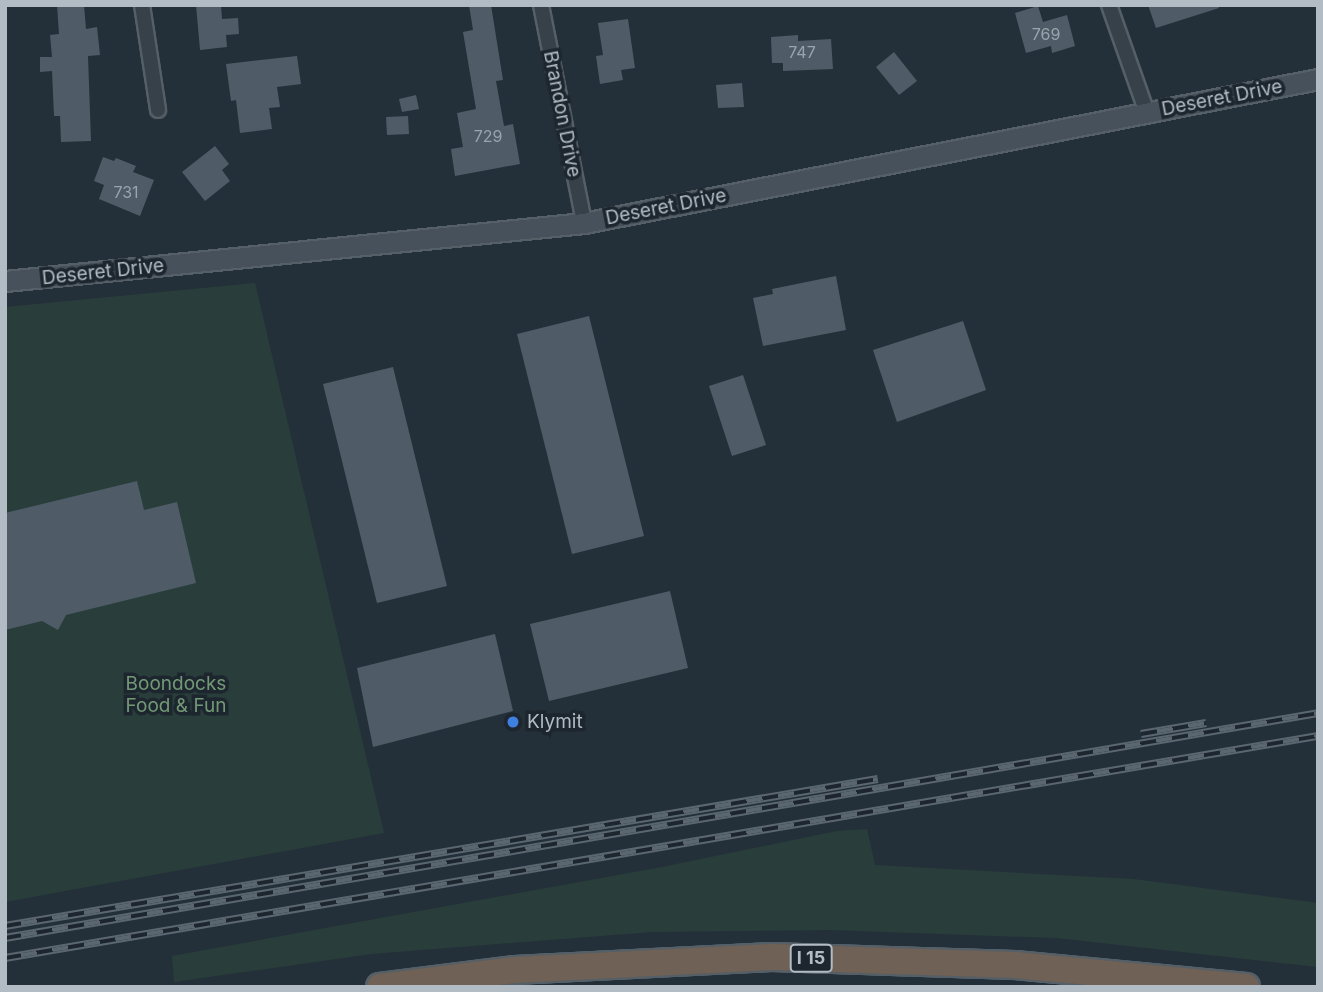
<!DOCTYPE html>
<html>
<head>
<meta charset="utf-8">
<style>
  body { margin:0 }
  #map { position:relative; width:1323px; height:992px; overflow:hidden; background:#243039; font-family:Inter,sans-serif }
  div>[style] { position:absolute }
  .green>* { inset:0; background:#293e3b }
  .building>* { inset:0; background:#4f5b66 }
  .roads { filter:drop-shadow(2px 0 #555f67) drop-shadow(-2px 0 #555f67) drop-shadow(0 2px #555f67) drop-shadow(0 -2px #555f67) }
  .street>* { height:14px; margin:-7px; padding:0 7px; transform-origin:7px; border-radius:7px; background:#374149 }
  .secondary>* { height:19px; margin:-9.5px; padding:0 9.5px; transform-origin:9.5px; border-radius:9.5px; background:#46515c }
  .highway>* { height:26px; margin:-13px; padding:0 13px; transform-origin:13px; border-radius:13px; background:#6f6155 }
  .rail>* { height:8px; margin-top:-4px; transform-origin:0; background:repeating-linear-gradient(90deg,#1d262e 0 16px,#5a6670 0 32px); box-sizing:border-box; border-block:2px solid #5a6670 }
  .dots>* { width:19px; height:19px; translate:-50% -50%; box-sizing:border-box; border:4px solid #1d262e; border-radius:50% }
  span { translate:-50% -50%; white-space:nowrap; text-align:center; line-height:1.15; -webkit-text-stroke:7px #1d262e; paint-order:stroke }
  .number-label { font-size:16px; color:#99a4ad }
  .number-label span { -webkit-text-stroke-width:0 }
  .shield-label span { padding:2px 5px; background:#1d262e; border:2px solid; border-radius:5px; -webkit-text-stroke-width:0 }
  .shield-label { font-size:18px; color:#b2bcc5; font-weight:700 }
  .street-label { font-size:19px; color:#b2bcc5 }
  .park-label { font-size:19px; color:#729976 }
  .poi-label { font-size:19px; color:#b2bcc5 }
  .left { translate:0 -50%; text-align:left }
  .frame { position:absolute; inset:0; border:7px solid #b2bcc5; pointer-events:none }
</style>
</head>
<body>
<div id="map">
  <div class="green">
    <i style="clip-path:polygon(255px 283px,384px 833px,5px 902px,5px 307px)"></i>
    <i style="clip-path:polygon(867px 829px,875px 865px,1133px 879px,1318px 903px,1318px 967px,1057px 938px,830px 930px,652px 932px,371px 954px,174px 982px,172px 956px,662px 867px,837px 831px)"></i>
  </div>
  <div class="building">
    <i style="clip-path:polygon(57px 5px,84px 5px,86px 29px,97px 27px,100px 55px,88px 56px,91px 141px,61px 142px,60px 116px,54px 116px,52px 71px,40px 72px,40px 57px,52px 57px,50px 35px,59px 34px)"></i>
    <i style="clip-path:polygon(196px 5px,221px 5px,222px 19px,238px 18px,239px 34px,226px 35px,227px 47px,200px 50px)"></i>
    <i style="clip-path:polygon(469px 5px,491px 5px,503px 80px,496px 81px,504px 126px,513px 124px,520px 164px,455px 176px,451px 149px,463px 147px,457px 113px,476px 109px,463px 32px,473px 30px)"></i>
    <i style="clip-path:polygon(1148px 5px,1218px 5px,1219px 8px,1156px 28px)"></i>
    <i style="clip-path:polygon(1038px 6px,1043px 22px,1067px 15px,1075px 46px,1052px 53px,1051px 46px,1026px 53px,1015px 13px)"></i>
    <i style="clip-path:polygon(628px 19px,635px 68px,621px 70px,623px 80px,600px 84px,596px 56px,603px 55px,598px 23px)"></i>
    <i style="clip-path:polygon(798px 35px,798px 41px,831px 39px,833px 69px,783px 71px,783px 63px,772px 63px,771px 37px)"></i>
    <i style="clip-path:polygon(894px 52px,917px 81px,899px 95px,876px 67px)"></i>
    <i style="clip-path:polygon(297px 56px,301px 84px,277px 87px,280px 107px,269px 108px,272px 129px,240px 133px,236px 100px,231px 101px,226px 64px)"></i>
    <i style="clip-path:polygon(742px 83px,744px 107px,718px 108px,716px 85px)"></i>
    <i style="clip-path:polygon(416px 95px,419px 109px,402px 112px,399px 99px)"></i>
    <i style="clip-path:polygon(408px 116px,409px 134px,387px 135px,386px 117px)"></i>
    <i style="clip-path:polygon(215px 146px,229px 164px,222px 170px,230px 181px,205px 201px,182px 172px)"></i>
    <i style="clip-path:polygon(103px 157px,114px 161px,116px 158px,136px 166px,133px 172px,154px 180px,140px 216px,99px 199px,104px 185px,94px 181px)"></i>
    <i style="clip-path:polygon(836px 276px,846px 330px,763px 346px,753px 298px,773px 294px,772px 289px)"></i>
    <i style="clip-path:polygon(589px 316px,644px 536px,572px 554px,517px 334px)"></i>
    <i style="clip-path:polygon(963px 321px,986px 390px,897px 422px,873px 350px)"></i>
    <i style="clip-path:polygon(393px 367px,447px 586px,377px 603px,323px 384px)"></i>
    <i style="clip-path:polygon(743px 375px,766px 445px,732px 456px,709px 386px)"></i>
    <i style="clip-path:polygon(137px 481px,144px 510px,177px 502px,196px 583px,66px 615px,58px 630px,42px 621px,5px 630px,5px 513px)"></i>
    <i style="clip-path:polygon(670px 591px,688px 668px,549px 701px,530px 624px)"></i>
    <i style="clip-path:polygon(495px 634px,513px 711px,373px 747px,357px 668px)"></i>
  </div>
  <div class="roads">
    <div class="street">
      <i style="left:142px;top:5px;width:106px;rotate:81.3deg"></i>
      <i style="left:541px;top:5px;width:222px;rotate:78.8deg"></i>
      <i style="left:1109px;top:5px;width:114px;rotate:70.6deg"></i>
    </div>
    <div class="secondary">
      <i style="left:5px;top:281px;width:582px;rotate:-5.72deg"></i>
      <i style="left:584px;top:223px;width:748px;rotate:-11.1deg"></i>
    </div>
    <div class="highway">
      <i style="left:380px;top:987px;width:136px;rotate:-7.2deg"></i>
      <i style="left:515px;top:970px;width:257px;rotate:-2.9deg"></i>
      <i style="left:772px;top:957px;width:243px;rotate:1.9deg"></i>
      <i style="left:1015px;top:965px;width:232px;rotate:5.4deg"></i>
    </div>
  </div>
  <div class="rail">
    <i style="left:1141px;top:734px;width:66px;rotate:-9.6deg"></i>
    <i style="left:5px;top:926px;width:885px;rotate:-9.56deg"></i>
    <i style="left:5px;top:938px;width:1332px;rotate:-9.72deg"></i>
    <i style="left:5px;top:958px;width:1332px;rotate:-9.6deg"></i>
  </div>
  <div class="dots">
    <i style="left:513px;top:722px;background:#3f7fe0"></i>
  </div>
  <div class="number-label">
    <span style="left:1046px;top:34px">769</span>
    <span style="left:802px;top:52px">747</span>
    <span style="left:488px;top:136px">729</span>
    <span style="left:126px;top:192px">731</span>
  </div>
  <div class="shield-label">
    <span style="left:811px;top:958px">I 15</span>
  </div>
  <div class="street-label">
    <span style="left:1222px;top:98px;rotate:-11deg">Deseret Drive</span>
    <span style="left:562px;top:114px;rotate:79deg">Brandon Drive</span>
    <span style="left:666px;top:207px;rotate:-11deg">Deseret Drive</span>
    <span style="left:103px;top:272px;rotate:-6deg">Deseret Drive</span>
  </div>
  <div class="park-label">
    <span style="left:176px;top:695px">Boondocks<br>Food &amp; Fun</span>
  </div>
  <div class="poi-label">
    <span class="left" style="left:527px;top:722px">Klymit</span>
  </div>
  <div class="frame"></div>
</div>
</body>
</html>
